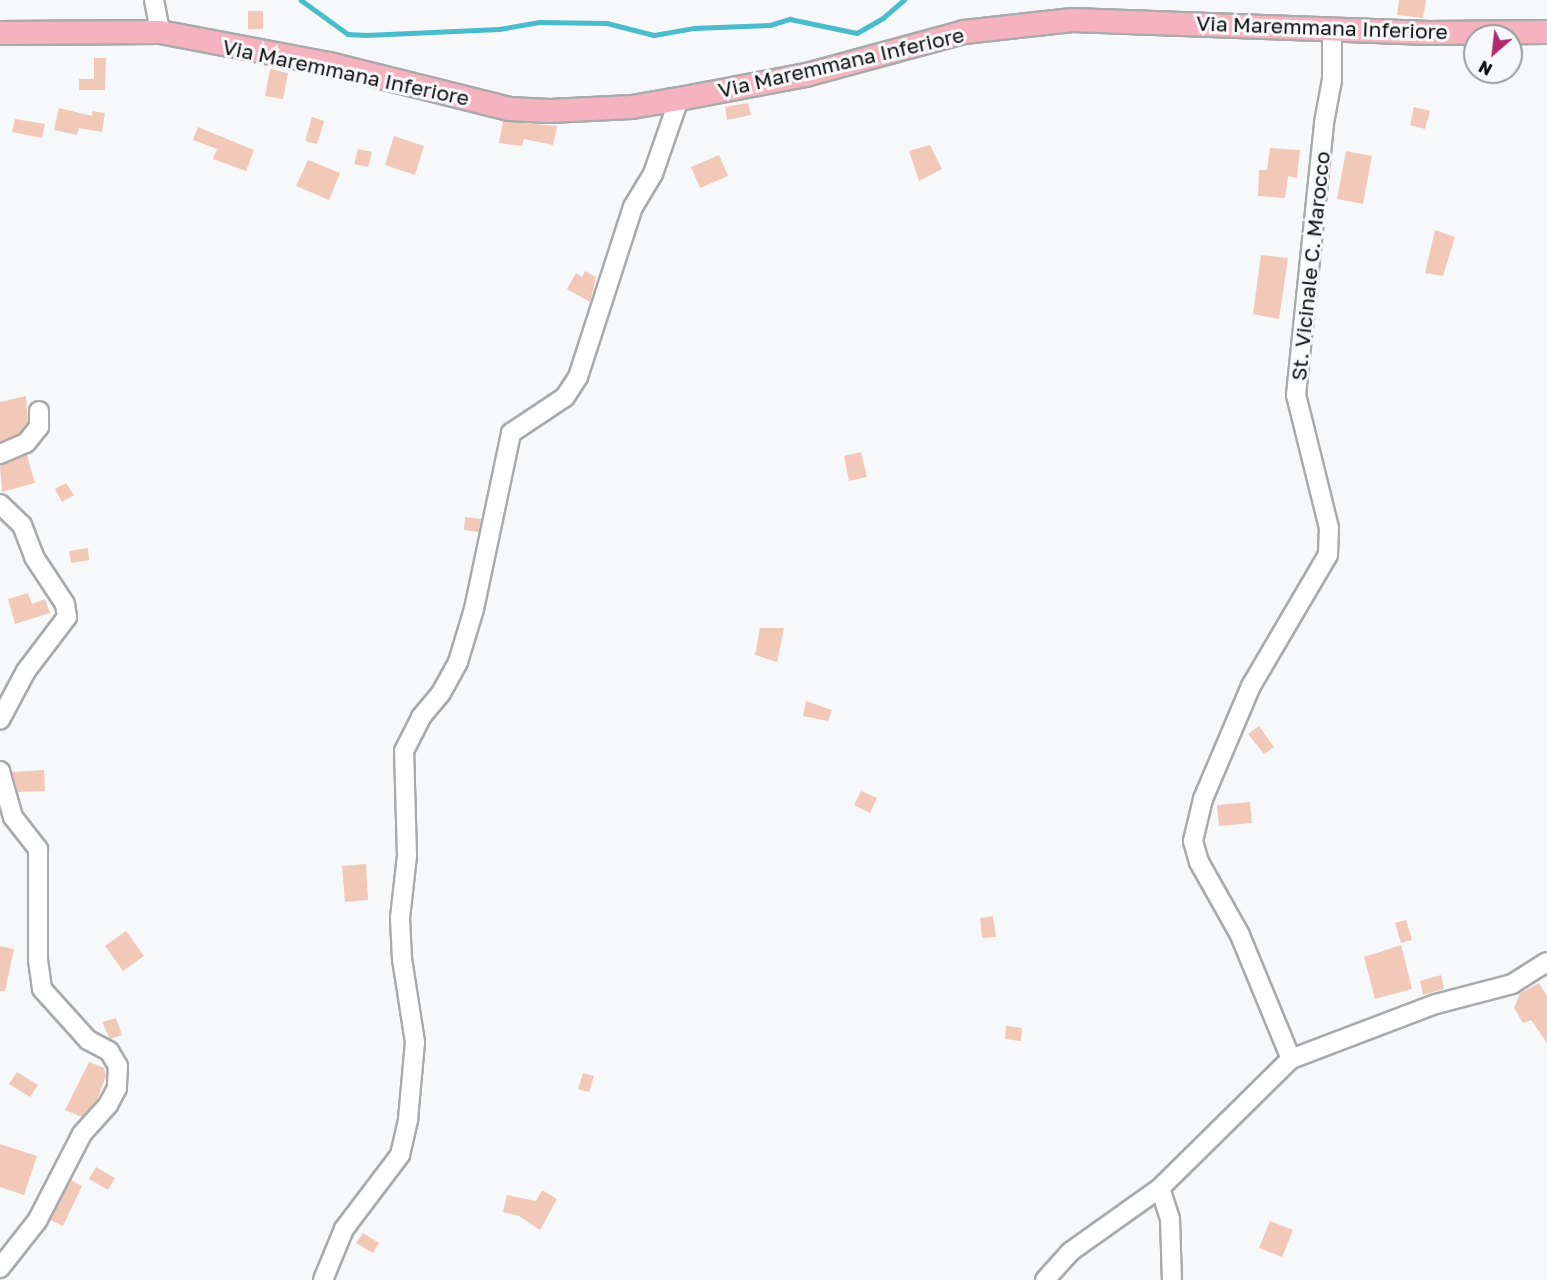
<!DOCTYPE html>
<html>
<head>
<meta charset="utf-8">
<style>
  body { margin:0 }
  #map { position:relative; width:1547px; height:1280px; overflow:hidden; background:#f7f8fa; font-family:"Golos Text",sans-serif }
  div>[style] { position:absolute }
  .stream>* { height:4.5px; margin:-2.25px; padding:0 2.25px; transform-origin:2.25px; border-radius:2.25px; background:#4abccb }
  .building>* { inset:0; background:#f2c9b9 }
  .roads { filter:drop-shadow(2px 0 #a9aaac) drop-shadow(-2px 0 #a9aaac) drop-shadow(0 2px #a9aaac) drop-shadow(0 -2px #a9aaac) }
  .minor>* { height:18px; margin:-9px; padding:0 9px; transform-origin:9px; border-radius:9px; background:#fff }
  .major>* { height:22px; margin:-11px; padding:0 11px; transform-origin:11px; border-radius:11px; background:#f5b3bf }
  span { translate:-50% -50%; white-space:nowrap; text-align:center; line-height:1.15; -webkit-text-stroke:6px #f7f8fa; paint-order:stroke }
  .street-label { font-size:21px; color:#0f0f10 }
  .north { position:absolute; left:1463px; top:24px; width:60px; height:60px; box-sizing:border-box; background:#f7f8fa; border:2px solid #9a9b9c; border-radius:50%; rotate:208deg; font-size:16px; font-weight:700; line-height:24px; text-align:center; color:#0f0f10 }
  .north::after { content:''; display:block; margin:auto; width:21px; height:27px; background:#b0296d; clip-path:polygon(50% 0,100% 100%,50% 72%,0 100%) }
</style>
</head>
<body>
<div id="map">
  <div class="stream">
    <i style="left:301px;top:0;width:58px;rotate:35.9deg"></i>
    <i style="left:348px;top:34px;width:18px;rotate:3deg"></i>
    <i style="left:366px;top:35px;width:133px;rotate:-2.6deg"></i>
    <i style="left:499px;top:29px;width:42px;rotate:-9.7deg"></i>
    <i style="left:540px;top:22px;width:67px;rotate:0.9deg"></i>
    <i style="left:607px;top:23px;width:49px;rotate:14.3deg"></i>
    <i style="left:654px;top:35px;width:41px;rotate:-9.9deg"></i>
    <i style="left:694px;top:28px;width:76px;rotate:-2.3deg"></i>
    <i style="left:770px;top:25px;width:21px;rotate:-17deg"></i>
    <i style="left:790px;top:19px;width:68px;rotate:11.8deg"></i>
    <i style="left:857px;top:33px;width:30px;rotate:-30deg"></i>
    <i style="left:883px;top:18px;width:28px;rotate:-41deg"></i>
  </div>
  <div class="building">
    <i style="clip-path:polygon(1399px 0,1426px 0,1423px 18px,1397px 15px)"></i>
    <i style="clip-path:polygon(248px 11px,263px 11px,263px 29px,248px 29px)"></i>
    <i style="clip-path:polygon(94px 58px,106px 58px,105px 90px,79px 90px,79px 79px,94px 79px)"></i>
    <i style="clip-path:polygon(270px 69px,288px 73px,283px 99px,265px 96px)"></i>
    <i style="clip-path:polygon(748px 103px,751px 115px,727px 120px,725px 107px)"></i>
    <i style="clip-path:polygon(1414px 107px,1430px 111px,1425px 129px,1410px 125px)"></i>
    <i style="clip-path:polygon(59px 108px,92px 116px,92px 111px,105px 113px,102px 132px,79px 128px,77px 135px,54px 130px)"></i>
    <i style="clip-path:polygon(312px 117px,324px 121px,317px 144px,305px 141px)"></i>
    <i style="clip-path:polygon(15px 119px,45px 124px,42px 138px,12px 132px)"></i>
    <i style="clip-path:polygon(503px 121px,557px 126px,553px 145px,524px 139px,522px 146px,499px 143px)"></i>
    <i style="clip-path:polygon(198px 127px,254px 150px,246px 171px,213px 159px,217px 149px,193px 140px)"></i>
    <i style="clip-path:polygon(394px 136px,424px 146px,415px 175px,385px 165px)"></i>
    <i style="clip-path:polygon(930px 145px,942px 169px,919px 181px,909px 151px)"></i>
    <i style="clip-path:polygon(1270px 148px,1300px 150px,1297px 178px,1288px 176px,1285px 198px,1258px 196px,1259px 170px,1267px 170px)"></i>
    <i style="clip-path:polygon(358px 149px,372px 152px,368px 167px,354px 164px)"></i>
    <i style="clip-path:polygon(1346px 151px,1372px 156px,1363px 204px,1337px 199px)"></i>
    <i style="clip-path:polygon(719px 155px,728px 176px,700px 188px,691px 167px)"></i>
    <i style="clip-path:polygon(308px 160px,340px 173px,329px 200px,296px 186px)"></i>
    <i style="clip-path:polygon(1435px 230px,1455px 237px,1443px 276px,1425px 273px)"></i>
    <i style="clip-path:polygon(1261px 255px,1288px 258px,1279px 319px,1253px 314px)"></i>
    <i style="clip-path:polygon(585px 271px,596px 277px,590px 302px,567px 289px,576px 273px,582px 277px)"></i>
    <i style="clip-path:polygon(26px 396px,28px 423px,19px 434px,0 442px,0 402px)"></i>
    <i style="clip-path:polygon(861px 452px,867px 477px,849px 481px,844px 456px)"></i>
    <i style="clip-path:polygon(27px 455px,35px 483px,2px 492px,0 465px)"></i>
    <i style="clip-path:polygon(66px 483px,74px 495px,62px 502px,55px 489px)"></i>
    <i style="clip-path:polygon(465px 517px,481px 519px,479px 532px,464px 530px)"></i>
    <i style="clip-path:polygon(88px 548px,89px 560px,71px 563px,69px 551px)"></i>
    <i style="clip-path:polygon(28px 593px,32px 604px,45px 599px,50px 613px,15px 624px,8px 599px)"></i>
    <i style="clip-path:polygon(760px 628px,784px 628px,777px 662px,755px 655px)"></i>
    <i style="clip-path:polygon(806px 701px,832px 710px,828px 721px,803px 716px)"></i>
    <i style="clip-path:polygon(1259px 726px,1274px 747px,1264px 754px,1248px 734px)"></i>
    <i style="clip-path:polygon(44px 770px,45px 791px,18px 792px,12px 772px)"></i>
    <i style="clip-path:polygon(861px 791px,877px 798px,870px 813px,854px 805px)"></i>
    <i style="clip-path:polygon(1250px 802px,1252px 823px,1219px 826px,1217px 805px)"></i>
    <i style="clip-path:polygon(366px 864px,368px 900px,345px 902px,342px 866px)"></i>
    <i style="clip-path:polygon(993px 916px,996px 937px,982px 938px,980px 918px)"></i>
    <i style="clip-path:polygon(1406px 920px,1412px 940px,1401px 943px,1395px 923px)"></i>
    <i style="clip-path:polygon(126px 931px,144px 956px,123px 971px,105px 946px)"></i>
    <i style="clip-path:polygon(1401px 945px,1412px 989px,1375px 999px,1364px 957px)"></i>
    <i style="clip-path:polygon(0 946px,14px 949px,5px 991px,0 991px)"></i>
    <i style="clip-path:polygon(1441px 975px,1444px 989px,1423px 995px,1420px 981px)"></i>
    <i style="clip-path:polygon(1539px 983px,1547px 996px,1547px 1043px,1531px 1020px,1523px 1023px,1514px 1008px,1520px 993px)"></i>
    <i style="clip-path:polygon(116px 1018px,122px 1035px,110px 1039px,102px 1022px)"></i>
    <i style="clip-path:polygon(1006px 1026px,1022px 1028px,1021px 1041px,1005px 1039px)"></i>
    <i style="clip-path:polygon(89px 1062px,104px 1068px,106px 1076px,97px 1100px,82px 1117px,65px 1110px)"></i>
    <i style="clip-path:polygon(17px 1072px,38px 1085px,30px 1097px,9px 1084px)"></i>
    <i style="clip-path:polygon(583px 1073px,594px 1076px,589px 1092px,578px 1089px)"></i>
    <i style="clip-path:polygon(0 1144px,37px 1156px,24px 1195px,0 1187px)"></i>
    <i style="clip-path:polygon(96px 1167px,115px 1178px,108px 1190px,89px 1179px)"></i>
    <i style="clip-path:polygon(71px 1180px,82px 1186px,63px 1226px,50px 1220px)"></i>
    <i style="clip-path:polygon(542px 1190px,557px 1199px,540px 1230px,519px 1216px,503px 1212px,507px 1195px,536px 1201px)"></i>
    <i style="clip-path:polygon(1270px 1221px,1293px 1230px,1282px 1257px,1259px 1248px)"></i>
    <i style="clip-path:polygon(363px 1233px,379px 1243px,373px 1253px,356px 1243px)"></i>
  </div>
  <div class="roads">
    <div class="minor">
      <i style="left:154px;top:0;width:33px;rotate:79deg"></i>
      <i style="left:0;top:454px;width:28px;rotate:-23deg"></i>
      <i style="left:26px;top:443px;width:21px;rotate:-51deg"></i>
      <i style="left:39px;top:427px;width:16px;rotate:-90deg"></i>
      <i style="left:0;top:504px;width:30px;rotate:44deg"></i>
      <i style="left:22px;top:525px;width:34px;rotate:69deg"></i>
      <i style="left:34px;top:557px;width:56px;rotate:56.6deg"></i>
      <i style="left:65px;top:604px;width:13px;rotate:81deg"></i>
      <i style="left:67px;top:617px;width:68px;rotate:127.2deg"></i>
      <i style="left:26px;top:671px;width:55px;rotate:118deg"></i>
      <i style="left:0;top:771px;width:48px;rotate:74.2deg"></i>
      <i style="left:13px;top:817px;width:41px;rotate:52deg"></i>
      <i style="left:38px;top:849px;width:111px;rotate:90deg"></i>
      <i style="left:38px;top:960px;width:29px;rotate:82deg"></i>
      <i style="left:42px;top:989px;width:69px;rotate:48deg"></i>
      <i style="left:88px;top:1040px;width:24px;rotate:28deg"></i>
      <i style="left:109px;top:1051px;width:17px;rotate:59deg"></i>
      <i style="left:118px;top:1066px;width:22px;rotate:93deg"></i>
      <i style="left:117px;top:1088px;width:19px;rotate:118deg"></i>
      <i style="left:108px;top:1105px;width:39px;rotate:132deg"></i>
      <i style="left:82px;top:1134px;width:98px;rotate:117.3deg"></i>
      <i style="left:37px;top:1221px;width:60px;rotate:128.2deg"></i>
      <i style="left:1291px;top:1059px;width:134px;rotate:-112.4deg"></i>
      <i style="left:1240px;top:935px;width:84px;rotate:-119.3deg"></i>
      <i style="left:1199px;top:862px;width:22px;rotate:-106deg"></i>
      <i style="left:1193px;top:841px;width:43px;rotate:-76.6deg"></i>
      <i style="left:1203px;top:799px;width:123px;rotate:-67deg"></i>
      <i style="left:1251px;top:686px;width:152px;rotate:-59.6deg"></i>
      <i style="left:1328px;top:555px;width:27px;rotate:-88deg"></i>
      <i style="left:1329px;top:528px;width:137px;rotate:-103.9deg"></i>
      <i style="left:1296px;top:395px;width:273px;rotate:-84.1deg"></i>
      <i style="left:1324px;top:123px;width:44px;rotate:-79.5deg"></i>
      <i style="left:1332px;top:80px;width:52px;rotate:-90deg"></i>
      <i style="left:1160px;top:1188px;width:32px;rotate:72deg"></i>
      <i style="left:1170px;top:1218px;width:62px;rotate:88.2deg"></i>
      <i style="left:323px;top:1280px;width:55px;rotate:-67.6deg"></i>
      <i style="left:344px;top:1229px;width:93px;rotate:-52.9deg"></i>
      <i style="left:400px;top:1155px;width:37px;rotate:-77deg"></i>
      <i style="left:408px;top:1119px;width:77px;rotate:-84.8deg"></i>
      <i style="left:415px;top:1042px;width:84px;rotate:-98.9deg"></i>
      <i style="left:402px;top:959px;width:41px;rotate:-92.8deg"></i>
      <i style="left:400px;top:918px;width:62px;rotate:-83.6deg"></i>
      <i style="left:407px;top:856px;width:105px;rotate:-91.6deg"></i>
      <i style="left:404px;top:751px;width:38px;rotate:-63deg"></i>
      <i style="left:421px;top:717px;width:31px;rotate:-50deg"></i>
      <i style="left:441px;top:693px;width:35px;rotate:-61deg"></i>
      <i style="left:458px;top:662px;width:55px;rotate:-73.2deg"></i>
      <i style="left:474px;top:609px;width:180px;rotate:-78.1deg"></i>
      <i style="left:511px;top:433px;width:65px;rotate:-33.7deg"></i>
      <i style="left:565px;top:397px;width:24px;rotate:-57deg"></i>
      <i style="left:578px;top:377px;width:179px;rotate:-72.1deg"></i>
      <i style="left:633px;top:207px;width:39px;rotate:-59deg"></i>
      <i style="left:653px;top:174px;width:79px;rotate:-70.9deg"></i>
      <i style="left:1045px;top:1280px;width:38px;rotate:-48deg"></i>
      <i style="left:1070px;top:1252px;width:110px;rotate:-35.4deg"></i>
      <i style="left:1160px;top:1188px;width:184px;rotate:-44.6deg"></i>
      <i style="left:1291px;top:1059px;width:155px;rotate:-20.8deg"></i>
      <i style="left:1436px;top:1004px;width:79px;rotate:-14.7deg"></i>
      <i style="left:1512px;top:984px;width:41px;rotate:-32.2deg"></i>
    </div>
    <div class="major">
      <i style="left:0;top:33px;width:160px;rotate:-0.4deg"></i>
      <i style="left:160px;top:32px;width:172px;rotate:10.7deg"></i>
      <i style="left:329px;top:64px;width:186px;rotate:14deg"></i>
      <i style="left:509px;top:109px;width:41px;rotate:2.8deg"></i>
      <i style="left:550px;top:111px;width:82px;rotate:-2.8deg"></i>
      <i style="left:632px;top:107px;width:48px;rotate:-9.7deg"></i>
      <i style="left:679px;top:99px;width:129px;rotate:-10.7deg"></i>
      <i style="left:806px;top:75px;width:164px;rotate:-15.2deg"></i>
      <i style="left:964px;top:32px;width:109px;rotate:-6.3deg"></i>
      <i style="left:1072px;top:20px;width:357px;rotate:2.1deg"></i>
      <i style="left:1429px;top:33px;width:118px;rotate:-0.5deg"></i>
    </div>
  </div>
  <div class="street-label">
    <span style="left:1322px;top:27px;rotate:2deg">Via Maremmana Inferiore</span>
    <span style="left:841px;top:62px;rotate:-13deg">Via Maremmana Inferiore</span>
    <span style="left:346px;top:72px;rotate:12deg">Via Maremmana Inferiore</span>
    <span style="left:1310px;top:266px;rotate:-84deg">St. Vicinale C. Marocco</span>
  </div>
  <div class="north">N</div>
</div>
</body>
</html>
